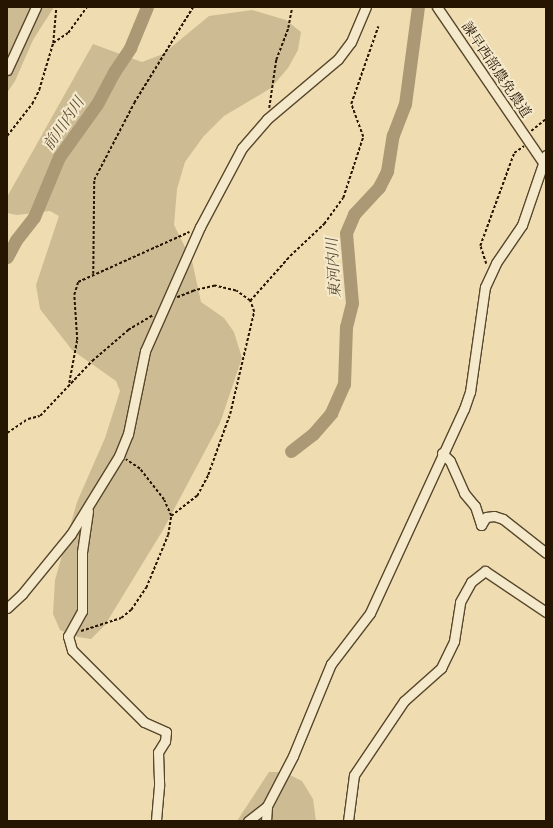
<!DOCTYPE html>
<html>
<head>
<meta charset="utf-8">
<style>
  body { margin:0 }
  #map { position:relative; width:553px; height:828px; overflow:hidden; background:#efddb1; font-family:"IM FELL Great Primer","Noto Serif JP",serif }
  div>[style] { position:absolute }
  .green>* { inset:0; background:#cdbb93 }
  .river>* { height:13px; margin:-6.5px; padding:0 6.5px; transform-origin:6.5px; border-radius:6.5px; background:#ab9975 }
  .path>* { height:1.5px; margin-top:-0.75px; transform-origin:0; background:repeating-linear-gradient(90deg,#261500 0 3px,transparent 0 5px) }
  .roads { filter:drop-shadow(1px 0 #58472c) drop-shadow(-1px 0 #58472c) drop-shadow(0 1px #58472c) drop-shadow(0 -1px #58472c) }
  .minor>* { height:9px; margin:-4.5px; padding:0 4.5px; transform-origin:4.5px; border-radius:4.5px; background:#f5e9cc }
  span { translate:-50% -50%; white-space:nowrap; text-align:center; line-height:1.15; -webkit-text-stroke:4px #f5e9cc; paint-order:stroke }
  .street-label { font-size:14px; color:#261500 }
  .water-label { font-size:15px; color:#5b4a2f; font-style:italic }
  .frame { position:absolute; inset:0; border:8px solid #261500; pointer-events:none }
</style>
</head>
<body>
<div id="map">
  <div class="green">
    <i style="clip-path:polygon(7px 7px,54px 7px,33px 40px,15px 81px,7px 93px)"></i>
    <i style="clip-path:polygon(252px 10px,286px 20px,301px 32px,298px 50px,288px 68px,271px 88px,224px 116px,203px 137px,185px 162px,177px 189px,174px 225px,192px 261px,201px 302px,224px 318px,234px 332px,242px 358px,220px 423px,163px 530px,105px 625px,91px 639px,78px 637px,60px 630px,53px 614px,55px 580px,77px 502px,105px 438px,120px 391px,116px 381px,72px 350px,40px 309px,36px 285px,59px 216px,50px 211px,17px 215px,7px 213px,7px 197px,93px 44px,142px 62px,163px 54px,209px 16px)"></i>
    <i style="clip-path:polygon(269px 772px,284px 772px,302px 781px,313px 799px,316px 821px,237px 821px)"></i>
  </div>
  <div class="river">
    <i style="left:7px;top:257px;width:19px;rotate:-62deg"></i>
    <i style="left:16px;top:240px;width:29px;rotate:-52deg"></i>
    <i style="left:34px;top:217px;width:65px;rotate:-67.4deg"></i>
    <i style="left:59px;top:157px;width:65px;rotate:-54.4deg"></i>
    <i style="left:97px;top:104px;width:36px;rotate:-62deg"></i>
    <i style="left:114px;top:72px;width:29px;rotate:-56deg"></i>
    <i style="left:130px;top:48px;width:44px;rotate:-67.5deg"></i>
    <i style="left:291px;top:451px;width:28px;rotate:-38deg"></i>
    <i style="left:313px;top:434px;width:28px;rotate:-49deg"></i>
    <i style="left:331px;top:413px;width:32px;rotate:-66deg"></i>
    <i style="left:344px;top:384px;width:57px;rotate:-88deg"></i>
    <i style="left:346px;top:327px;width:25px;rotate:-76deg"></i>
    <i style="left:352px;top:303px;width:70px;rotate:-94.9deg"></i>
    <i style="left:346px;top:233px;width:21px;rotate:-67deg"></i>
    <i style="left:354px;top:214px;width:37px;rotate:-47deg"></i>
    <i style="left:379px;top:187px;width:18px;rotate:-63deg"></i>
    <i style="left:387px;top:171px;width:36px;rotate:-81deg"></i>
    <i style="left:393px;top:135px;width:33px;rotate:-69deg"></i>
    <i style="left:405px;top:104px;width:98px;rotate:-82.4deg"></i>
  </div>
  <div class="path">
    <i style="left:53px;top:43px;width:18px;rotate:-34deg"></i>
    <i style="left:68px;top:33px;width:32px;rotate:-54deg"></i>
    <i style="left:269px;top:108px;width:49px;rotate:-81.7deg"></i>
    <i style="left:276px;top:60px;width:34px;rotate:-69deg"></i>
    <i style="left:288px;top:28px;width:21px;rotate:-79deg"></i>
    <i style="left:531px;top:131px;width:19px;rotate:-39deg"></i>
    <i style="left:7px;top:136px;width:41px;rotate:-52deg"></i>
    <i style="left:32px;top:104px;width:16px;rotate:-63deg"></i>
    <i style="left:39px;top:90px;width:49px;rotate:-73.4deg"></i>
    <i style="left:53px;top:43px;width:36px;rotate:-85deg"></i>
    <i style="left:486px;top:264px;width:19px;rotate:-108deg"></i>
    <i style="left:480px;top:246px;width:99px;rotate:-69.9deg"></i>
    <i style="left:514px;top:153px;width:12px;rotate:-35deg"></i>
    <i style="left:93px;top:274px;width:94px;rotate:-89.4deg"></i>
    <i style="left:94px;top:180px;width:87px;rotate:-62.5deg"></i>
    <i style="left:134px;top:103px;width:113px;rotate:-58.4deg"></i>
    <i style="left:250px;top:301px;width:60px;rotate:-48.4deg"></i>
    <i style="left:290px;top:256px;width:47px;rotate:-43.3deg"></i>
    <i style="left:324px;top:224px;width:32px;rotate:-54deg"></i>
    <i style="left:343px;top:198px;width:64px;rotate:-71.8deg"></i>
    <i style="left:363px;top:137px;width:35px;rotate:-110deg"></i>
    <i style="left:351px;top:104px;width:82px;rotate:-70.7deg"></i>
    <i style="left:69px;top:383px;width:44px;rotate:-79.5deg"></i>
    <i style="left:77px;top:340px;width:45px;rotate:-93.8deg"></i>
    <i style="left:74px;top:295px;width:14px;rotate:-73deg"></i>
    <i style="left:78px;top:282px;width:122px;rotate:-24.2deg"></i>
    <i style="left:7px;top:433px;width:25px;rotate:-34deg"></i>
    <i style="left:28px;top:419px;width:12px;rotate:-14deg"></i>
    <i style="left:40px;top:416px;width:76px;rotate:-46.6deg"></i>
    <i style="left:92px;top:361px;width:48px;rotate:-40.7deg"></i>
    <i style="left:128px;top:330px;width:29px;rotate:-31deg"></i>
    <i style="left:171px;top:516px;width:33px;rotate:-38deg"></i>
    <i style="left:197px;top:496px;width:24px;rotate:-62deg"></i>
    <i style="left:208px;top:475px;width:65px;rotate:-70.2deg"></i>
    <i style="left:230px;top:414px;width:105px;rotate:-76.8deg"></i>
    <i style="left:254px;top:312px;width:12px;rotate:-110deg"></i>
    <i style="left:250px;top:301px;width:17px;rotate:-144deg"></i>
    <i style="left:236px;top:291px;width:22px;rotate:-167deg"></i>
    <i style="left:215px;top:286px;width:22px;rotate:167deg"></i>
    <i style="left:194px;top:291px;width:18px;rotate:158deg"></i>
    <i style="left:81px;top:631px;width:42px;rotate:-18deg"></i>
    <i style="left:121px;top:618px;width:13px;rotate:-39deg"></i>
    <i style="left:131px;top:610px;width:27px;rotate:-56deg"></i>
    <i style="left:146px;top:588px;width:57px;rotate:-67.5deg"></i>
    <i style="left:168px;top:535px;width:19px;rotate:-81deg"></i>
    <i style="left:171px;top:516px;width:17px;rotate:-114deg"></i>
    <i style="left:164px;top:500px;width:39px;rotate:-128deg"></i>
    <i style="left:140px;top:469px;width:17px;rotate:-147deg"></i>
  </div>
  <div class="roads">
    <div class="minor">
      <i style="left:437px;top:7px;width:190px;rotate:55.7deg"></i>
      <i style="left:7px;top:70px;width:69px;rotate:-65.3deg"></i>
      <i style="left:442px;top:453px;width:11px;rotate:45deg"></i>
      <i style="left:450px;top:461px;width:35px;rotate:66deg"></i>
      <i style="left:464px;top:493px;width:17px;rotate:50deg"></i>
      <i style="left:475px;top:506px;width:20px;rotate:72deg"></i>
      <i style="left:88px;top:511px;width:41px;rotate:98.3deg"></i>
      <i style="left:82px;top:552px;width:59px;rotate:90deg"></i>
      <i style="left:82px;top:611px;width:29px;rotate:119deg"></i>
      <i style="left:68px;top:636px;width:15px;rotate:74deg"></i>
      <i style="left:72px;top:650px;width:102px;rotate:45deg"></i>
      <i style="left:144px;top:722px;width:24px;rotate:24deg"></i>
      <i style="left:166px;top:732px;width:9px;rotate:96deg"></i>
      <i style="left:165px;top:741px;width:13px;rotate:122deg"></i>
      <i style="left:158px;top:752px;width:34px;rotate:88deg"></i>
      <i style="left:159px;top:786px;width:35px;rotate:95deg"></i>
      <i style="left:481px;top:525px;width:9px;rotate:-58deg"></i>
      <i style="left:486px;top:517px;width:8px;rotate:-7deg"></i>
      <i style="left:494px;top:516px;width:9px;rotate:18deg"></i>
      <i style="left:503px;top:519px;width:55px;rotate:38.3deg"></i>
      <i style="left:7px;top:608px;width:21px;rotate:-43deg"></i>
      <i style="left:22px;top:594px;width:77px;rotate:-50.8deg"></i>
      <i style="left:71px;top:534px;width:92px;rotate:-58.4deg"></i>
      <i style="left:119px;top:456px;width:24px;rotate:-68deg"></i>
      <i style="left:128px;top:434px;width:85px;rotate:-78.4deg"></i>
      <i style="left:145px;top:351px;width:136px;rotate:-66.1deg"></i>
      <i style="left:200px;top:227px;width:89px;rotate:-62deg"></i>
      <i style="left:242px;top:148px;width:38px;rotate:-49deg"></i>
      <i style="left:267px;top:119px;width:93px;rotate:-40.2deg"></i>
      <i style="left:338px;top:59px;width:21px;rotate:-53deg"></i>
      <i style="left:351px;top:42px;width:38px;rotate:-67deg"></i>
      <i style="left:248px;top:821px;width:24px;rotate:-38deg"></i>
      <i style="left:266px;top:821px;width:15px;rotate:-86deg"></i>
      <i style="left:267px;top:806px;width:56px;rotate:-62.5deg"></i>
      <i style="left:293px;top:756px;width:100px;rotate:-67.6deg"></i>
      <i style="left:331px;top:664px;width:64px;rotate:-52.6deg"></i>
      <i style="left:370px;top:613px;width:225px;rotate:-65.3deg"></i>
      <i style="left:464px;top:409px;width:18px;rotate:-71deg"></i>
      <i style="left:470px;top:392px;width:106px;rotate:-81.9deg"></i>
      <i style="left:485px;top:287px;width:26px;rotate:-65deg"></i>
      <i style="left:496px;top:263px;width:46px;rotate:-55.6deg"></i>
      <i style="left:522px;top:225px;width:74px;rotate:-71.1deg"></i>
      <i style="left:348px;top:821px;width:46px;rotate:-82.6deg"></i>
      <i style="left:354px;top:775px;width:89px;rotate:-56deg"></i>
      <i style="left:404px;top:701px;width:50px;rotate:-41.7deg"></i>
      <i style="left:441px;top:668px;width:30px;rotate:-64deg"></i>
      <i style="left:454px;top:641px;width:39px;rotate:-81deg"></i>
      <i style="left:460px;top:602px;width:23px;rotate:-61deg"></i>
      <i style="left:471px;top:582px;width:18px;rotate:-38deg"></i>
      <i style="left:485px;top:571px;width:73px;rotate:33.9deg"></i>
    </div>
  </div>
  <div class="street-label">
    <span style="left:496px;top:70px;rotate:56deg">諫早西部農免農道</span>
  </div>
  <div class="water-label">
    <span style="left:64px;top:124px;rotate:-56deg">前川内川</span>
    <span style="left:334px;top:268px;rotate:-93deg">東河内川</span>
  </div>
  <div class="frame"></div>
</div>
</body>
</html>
